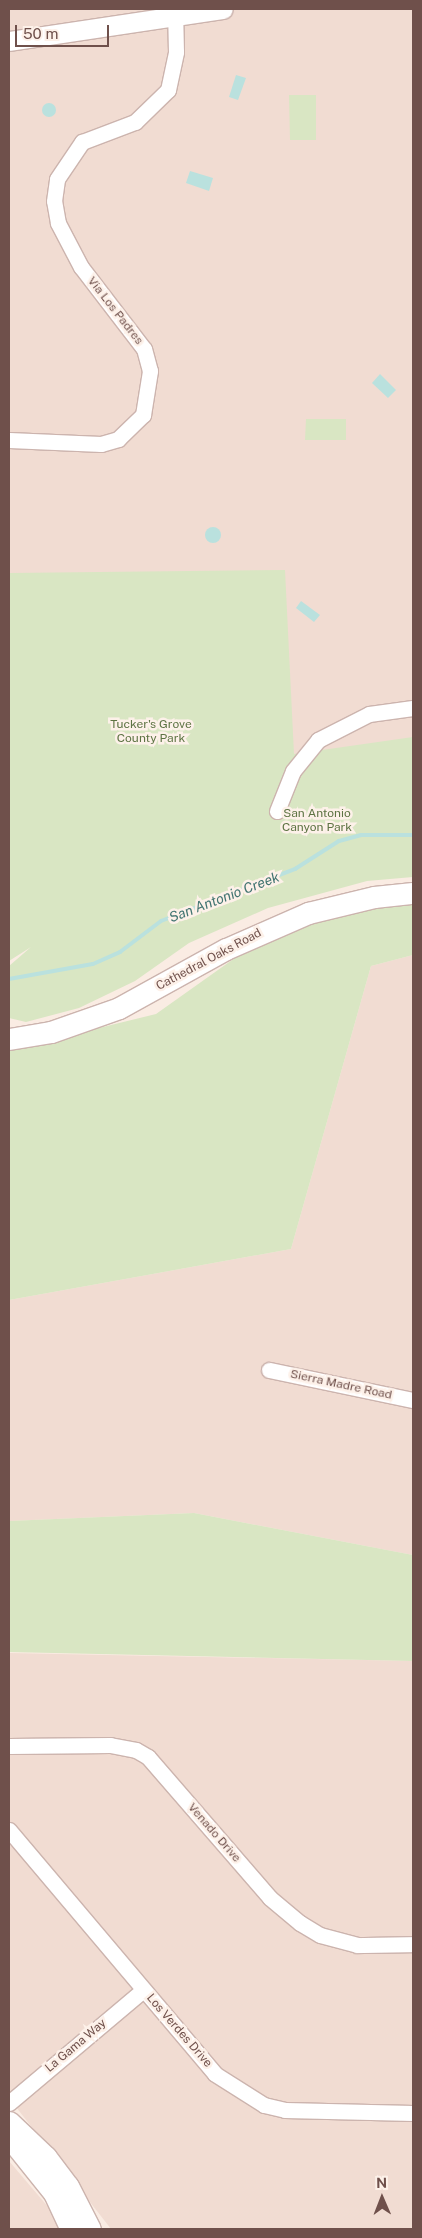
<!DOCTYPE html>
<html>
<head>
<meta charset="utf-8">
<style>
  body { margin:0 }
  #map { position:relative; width:422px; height:2238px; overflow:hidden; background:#faece3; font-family:"Public Sans",sans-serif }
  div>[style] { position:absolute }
  .residential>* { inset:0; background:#f1dcd2 }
  .green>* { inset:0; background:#d9e6c3 }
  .water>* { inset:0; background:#bae1de }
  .round { border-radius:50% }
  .stream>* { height:4px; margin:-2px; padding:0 2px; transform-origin:2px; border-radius:2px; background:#bae1de }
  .roads { filter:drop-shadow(1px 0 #ccb4ae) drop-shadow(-1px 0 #ccb4ae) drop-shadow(0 1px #ccb4ae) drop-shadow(0 -1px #ccb4ae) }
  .minor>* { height:15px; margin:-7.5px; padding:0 7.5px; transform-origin:7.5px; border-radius:7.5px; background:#fff }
  .tertiary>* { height:19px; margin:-9.5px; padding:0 9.5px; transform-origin:9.5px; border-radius:9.5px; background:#fff }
  .secondary>* { height:21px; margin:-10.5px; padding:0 10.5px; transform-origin:10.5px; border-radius:10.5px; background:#fff }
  span { translate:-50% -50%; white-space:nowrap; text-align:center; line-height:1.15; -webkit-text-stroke:5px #fdf1e9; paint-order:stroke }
  .street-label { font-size:12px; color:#6f504b }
  .park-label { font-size:12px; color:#5e7444 }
  .water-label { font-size:14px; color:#417471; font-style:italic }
  .frame { position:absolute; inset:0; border:10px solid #6f504b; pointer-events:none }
  .north { position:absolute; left:357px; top:2173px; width:50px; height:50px; -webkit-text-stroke:4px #fdf1e9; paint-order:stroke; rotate:359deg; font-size:14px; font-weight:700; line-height:20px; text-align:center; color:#6f504b }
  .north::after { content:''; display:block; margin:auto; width:18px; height:22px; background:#6f504b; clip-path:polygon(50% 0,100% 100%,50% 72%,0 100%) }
  .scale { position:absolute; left:15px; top:25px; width:94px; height:22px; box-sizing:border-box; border:2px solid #6f504b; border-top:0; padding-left:6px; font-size:15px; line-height:18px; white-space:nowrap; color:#6f504b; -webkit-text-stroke:4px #fdf1e9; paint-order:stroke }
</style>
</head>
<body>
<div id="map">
  <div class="residential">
    <i style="clip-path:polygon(9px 9px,413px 9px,413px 742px,227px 812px,9px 960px)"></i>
    <i style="clip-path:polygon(413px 955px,413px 1555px,194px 1513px,9px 1521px,9px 1300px,291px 1249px,371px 966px)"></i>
    <i style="clip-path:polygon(9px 1653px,413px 1661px,413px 2229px,111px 2229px,9px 2098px)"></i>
    <i style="clip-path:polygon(9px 2161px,55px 2215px,58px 2229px,9px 2229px)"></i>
  </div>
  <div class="green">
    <i style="clip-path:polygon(289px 95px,316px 95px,316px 140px,290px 140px)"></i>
    <i style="clip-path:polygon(306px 419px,346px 419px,346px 440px,305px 440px)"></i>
    <i style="clip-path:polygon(285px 570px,294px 754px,413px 737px,413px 877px,367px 881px,268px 908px,189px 943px,135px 981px,79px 1008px,26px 1022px,9px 1018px,9px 966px,31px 947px,9px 961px,9px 573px)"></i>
    <i style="clip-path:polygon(413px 903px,413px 955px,371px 966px,291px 1249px,9px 1300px,9px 1050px,156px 1014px,287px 921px)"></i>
    <i style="clip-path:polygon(194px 1513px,413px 1555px,413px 1661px,9px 1652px,9px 1521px)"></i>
  </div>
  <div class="water">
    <i style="clip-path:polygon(236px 75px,246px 78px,238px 100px,229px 97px)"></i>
    <i class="round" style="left:42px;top:103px;width:14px;height:14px"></i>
    <i style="clip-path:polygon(190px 171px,213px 178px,209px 191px,186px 183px)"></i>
    <i style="clip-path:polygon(380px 374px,396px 390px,388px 398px,372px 383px)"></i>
    <i class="round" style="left:205px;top:527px;width:16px;height:16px"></i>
    <i style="clip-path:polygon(301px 601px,320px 615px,314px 622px,296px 608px)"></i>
  </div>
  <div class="stream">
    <i style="left:9px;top:979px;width:85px;rotate:-10.1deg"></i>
    <i style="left:93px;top:964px;width:30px;rotate:-24deg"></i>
    <i style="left:120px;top:952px;width:51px;rotate:-37.1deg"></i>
    <i style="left:161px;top:921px;width:144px;rotate:-21.2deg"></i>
    <i style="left:295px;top:869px;width:52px;rotate:-32.5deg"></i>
    <i style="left:339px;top:841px;width:23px;rotate:-15deg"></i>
    <i style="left:361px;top:835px;width:52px"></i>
  </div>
  <div class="roads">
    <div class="minor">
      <i style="left:9px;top:440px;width:92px;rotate:2.5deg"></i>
      <i style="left:101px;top:444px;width:18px;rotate:-16deg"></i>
      <i style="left:118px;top:439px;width:35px;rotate:-44deg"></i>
      <i style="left:143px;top:415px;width:45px;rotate:-81deg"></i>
      <i style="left:150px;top:371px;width:23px;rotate:-105deg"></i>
      <i style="left:144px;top:349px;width:103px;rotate:-127.5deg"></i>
      <i style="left:81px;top:267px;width:50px;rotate:-117.6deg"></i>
      <i style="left:58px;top:223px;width:22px;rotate:-100deg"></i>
      <i style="left:54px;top:201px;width:22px;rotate:-82deg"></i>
      <i style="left:57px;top:179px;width:45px;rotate:-56deg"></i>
      <i style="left:82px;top:142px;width:57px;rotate:-20.7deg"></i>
      <i style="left:135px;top:122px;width:46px;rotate:-44.1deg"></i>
      <i style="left:168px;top:90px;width:39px;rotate:-78deg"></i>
      <i style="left:176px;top:52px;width:43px;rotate:-91.3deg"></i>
      <i style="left:277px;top:811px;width:43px;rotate:-68.2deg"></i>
      <i style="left:293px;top:771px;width:40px;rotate:-51deg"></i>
      <i style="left:318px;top:740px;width:57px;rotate:-27deg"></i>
      <i style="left:369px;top:714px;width:44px;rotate:-7.8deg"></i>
      <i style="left:269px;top:1370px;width:147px;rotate:11.8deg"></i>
      <i style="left:9px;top:1746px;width:101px;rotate:-0.6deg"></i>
      <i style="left:110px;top:1745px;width:26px;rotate:11deg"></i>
      <i style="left:136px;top:1750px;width:14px;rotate:30deg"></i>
      <i style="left:148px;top:1757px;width:186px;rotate:49.1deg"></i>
      <i style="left:270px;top:1898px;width:39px;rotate:40deg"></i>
      <i style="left:300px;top:1923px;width:23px;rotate:31deg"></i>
      <i style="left:320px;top:1935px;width:38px;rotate:15deg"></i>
      <i style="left:357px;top:1945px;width:56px;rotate:-1deg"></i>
      <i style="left:9px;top:1830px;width:319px;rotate:49.8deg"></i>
      <i style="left:215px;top:2074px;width:58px;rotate:32.3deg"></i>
      <i style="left:264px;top:2105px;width:22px;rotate:13deg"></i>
      <i style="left:285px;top:2110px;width:128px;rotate:1.3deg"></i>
      <i style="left:9px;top:2103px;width:175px;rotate:-40.1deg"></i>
    </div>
    <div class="tertiary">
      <i style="left:9px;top:41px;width:216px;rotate:-8.5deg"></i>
    </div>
    <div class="secondary">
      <i style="left:9px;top:1039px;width:43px;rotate:-9.5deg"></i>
      <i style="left:51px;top:1032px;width:72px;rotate:-19.4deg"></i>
      <i style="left:119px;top:1008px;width:122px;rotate:-28.9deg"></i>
      <i style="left:226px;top:949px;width:90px;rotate:-23.7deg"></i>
      <i style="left:308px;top:913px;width:68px;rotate:-13.6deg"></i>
      <i style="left:374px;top:897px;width:39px;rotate:-6deg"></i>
      <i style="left:9px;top:2122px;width:51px;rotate:43.4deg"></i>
      <i style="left:46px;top:2157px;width:36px;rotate:53deg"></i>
      <i style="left:68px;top:2186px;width:48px;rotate:62.9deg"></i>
      <i style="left:9px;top:2137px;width:72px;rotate:51.2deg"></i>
      <i style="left:54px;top:2193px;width:40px;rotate:65deg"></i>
    </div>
  </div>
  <div class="street-label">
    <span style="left:115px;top:311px;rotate:52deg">Via Los Padres</span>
    <span style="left:209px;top:960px;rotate:-28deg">Cathedral Oaks Road</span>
    <span style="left:341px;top:1385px;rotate:12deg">Sierra Madre Road</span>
    <span style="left:214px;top:1833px;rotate:49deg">Venado Drive</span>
    <span style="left:179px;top:2031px;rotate:49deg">Los Verdes Drive</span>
    <span style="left:76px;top:2046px;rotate:-40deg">La Gama Way</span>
  </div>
  <div class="park-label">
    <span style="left:151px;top:732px">Tucker's Grove<br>County Park</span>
    <span style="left:317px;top:821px">San Antonio<br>Canyon Park</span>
  </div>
  <div class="water-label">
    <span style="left:224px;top:897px;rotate:-21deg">San Antonio Creek</span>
  </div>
  <div class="frame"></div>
  <div class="north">N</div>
  <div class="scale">50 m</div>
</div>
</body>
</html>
